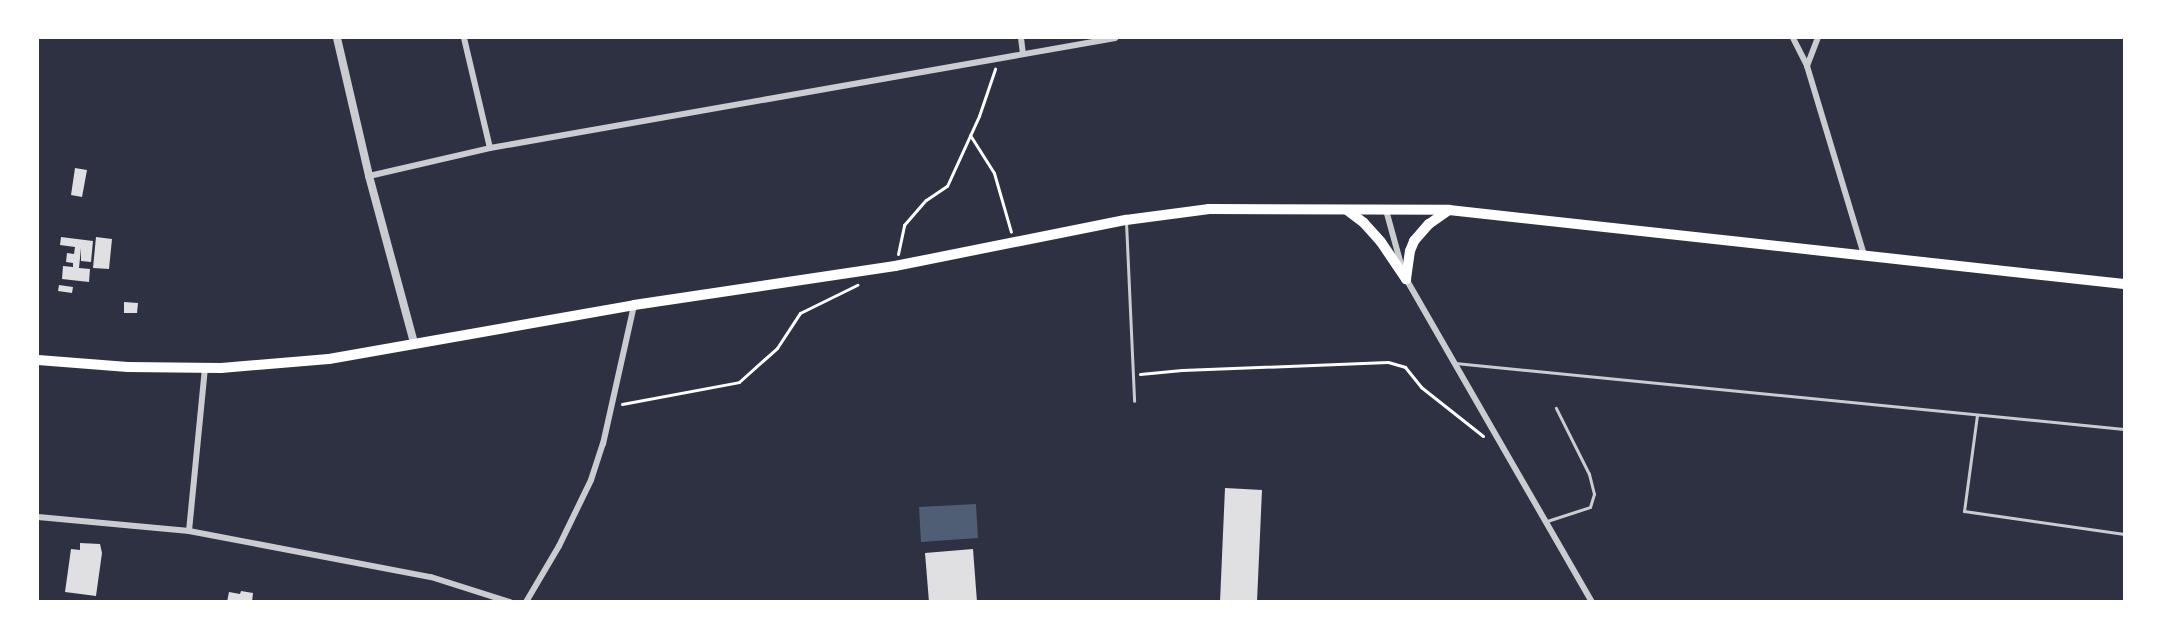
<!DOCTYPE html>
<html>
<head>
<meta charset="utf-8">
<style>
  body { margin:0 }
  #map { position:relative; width:2162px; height:639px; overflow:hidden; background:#2d3142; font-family:Karla,sans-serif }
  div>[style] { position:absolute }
  .water>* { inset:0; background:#4f5d75 }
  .building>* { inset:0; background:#e0e0e3 }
  .path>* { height:3px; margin:-1.5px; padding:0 1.5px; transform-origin:1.5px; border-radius:1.5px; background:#fff }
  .service>* { height:3px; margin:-1.5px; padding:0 1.5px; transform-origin:1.5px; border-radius:1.5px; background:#caccd0 }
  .minor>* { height:6px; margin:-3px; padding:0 3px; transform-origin:3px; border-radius:3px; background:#caccd0 }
  .tertiary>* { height:8px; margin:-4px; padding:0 4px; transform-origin:4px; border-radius:4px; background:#caccd0 }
  .primary>* { height:10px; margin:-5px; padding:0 5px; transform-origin:5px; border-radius:5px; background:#fff }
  span { translate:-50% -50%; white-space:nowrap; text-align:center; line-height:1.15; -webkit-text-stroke:4.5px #fff; paint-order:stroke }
  .frame { position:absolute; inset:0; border:39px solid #fff; pointer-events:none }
</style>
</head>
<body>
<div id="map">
  <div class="water">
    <i style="clip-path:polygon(976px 504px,978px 538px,921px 542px,919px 507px)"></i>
  </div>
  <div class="building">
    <i style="clip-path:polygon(75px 168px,87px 170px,82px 197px,71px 195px)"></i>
    <i style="clip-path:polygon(61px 237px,93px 241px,91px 262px,81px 261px,81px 248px,79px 268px,90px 269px,89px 282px,62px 279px,63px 266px,73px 267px,73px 263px,66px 262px,67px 253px,74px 254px,75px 247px,60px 245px)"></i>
    <i style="clip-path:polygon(96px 237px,112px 239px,109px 269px,93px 268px)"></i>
    <i style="clip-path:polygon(59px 285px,73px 287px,72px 293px,58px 291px)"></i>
    <i style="clip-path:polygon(124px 302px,138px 303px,137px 313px,124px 313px)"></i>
    <i style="clip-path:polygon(1225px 488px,1262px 490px,1257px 602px,1220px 602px)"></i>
    <i style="clip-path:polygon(80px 543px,100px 544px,102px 553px,96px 596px,65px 592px,71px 549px,80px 550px)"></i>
    <i style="clip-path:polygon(973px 549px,977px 602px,929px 602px,925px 553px)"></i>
    <i style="clip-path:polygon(241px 591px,253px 593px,252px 602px,227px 602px,229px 592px,240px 594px)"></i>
  </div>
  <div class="path">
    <i style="left:970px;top:135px;width:45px;rotate:57.7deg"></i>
    <i style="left:994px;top:173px;width:61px;rotate:73.9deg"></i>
    <i style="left:898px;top:254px;width:30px;rotate:-78deg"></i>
    <i style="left:904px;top:225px;width:33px;rotate:-49deg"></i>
    <i style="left:926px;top:200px;width:25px;rotate:-34deg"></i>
    <i style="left:947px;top:186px;width:77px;rotate:-65.4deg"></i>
    <i style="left:979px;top:116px;width:50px;rotate:-71.2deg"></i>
    <i style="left:1140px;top:374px;width:42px;rotate:-5.4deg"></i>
    <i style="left:1182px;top:370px;width:206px;rotate:-2.2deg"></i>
    <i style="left:1388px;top:362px;width:18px;rotate:16deg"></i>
    <i style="left:1405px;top:367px;width:26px;rotate:51deg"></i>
    <i style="left:1421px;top:387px;width:79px;rotate:38.3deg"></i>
    <i style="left:622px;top:404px;width:119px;rotate:-10.6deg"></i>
    <i style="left:739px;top:382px;width:51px;rotate:-41.8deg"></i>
    <i style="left:777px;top:348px;width:42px;rotate:-56.7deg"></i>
    <i style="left:800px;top:313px;width:64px;rotate:-26.2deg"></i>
  </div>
  <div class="service">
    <i style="left:1126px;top:222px;width:179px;rotate:87.4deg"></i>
    <i style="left:1455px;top:363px;width:672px;rotate:5.63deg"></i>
    <i style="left:1977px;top:415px;width:97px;rotate:97.7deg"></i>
    <i style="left:1964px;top:511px;width:162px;rotate:8.2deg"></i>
    <i style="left:1547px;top:521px;width:45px;rotate:-18deg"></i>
    <i style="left:1590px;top:507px;width:14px;rotate:-73deg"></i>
    <i style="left:1594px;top:494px;width:21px;rotate:-104deg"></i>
    <i style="left:1589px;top:474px;width:74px;rotate:-116.6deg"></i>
  </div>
  <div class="minor">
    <i style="left:464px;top:38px;width:113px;rotate:76.7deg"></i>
    <i style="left:1021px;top:38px;width:16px;rotate:83deg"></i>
    <i style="left:1793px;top:38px;width:31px;rotate:63deg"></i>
    <i style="left:1807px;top:66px;width:197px;rotate:73.2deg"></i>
    <i style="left:1807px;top:66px;width:30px;rotate:-69deg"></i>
    <i style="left:369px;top:176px;width:124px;rotate:-13deg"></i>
    <i style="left:490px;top:148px;width:635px;rotate:-9.98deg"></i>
    <i style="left:1386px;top:210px;width:60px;rotate:74.6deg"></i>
    <i style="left:1405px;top:277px;width:375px;rotate:60.1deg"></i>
    <i style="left:38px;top:517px;width:152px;rotate:5.3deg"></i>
    <i style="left:189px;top:531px;width:246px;rotate:10.8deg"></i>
    <i style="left:431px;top:577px;width:83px;rotate:17.6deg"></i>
    <i style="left:189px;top:531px;width:164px;rotate:-84.4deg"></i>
    <i style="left:526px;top:602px;width:65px;rotate:-59.5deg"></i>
    <i style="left:559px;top:546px;width:73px;rotate:-64.1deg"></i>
    <i style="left:591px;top:480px;width:38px;rotate:-72deg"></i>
    <i style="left:603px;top:444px;width:142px;rotate:-77.4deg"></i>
  </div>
  <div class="tertiary">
    <i style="left:337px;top:38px;width:142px;rotate:76.9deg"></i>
    <i style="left:369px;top:176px;width:173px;rotate:74.9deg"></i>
  </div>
  <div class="primary">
    <i style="left:1347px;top:210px;width:21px;rotate:37deg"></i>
    <i style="left:1364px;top:223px;width:25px;rotate:48deg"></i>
    <i style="left:1381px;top:242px;width:45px;rotate:56deg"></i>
    <i style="left:1406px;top:279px;width:28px;rotate:-82deg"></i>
    <i style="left:1410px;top:251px;width:11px;rotate:-68deg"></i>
    <i style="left:1414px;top:241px;width:23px;rotate:-49deg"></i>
    <i style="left:1429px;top:224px;width:24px;rotate:-35deg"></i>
    <i style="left:38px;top:360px;width:90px;rotate:4.4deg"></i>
    <i style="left:128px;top:367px;width:93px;rotate:0.6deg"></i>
    <i style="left:221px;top:368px;width:108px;rotate:-4.8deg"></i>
    <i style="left:329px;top:359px;width:310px;rotate:-10deg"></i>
    <i style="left:634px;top:305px;width:264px;rotate:-8.5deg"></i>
    <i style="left:895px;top:266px;width:236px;rotate:-11.3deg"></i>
    <i style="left:1126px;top:220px;width:84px;rotate:-7.5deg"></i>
    <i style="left:1209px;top:209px;width:240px;rotate:0.2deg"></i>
    <i style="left:1449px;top:210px;width:679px;rotate:6.26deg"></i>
  </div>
  <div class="frame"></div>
</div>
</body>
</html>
